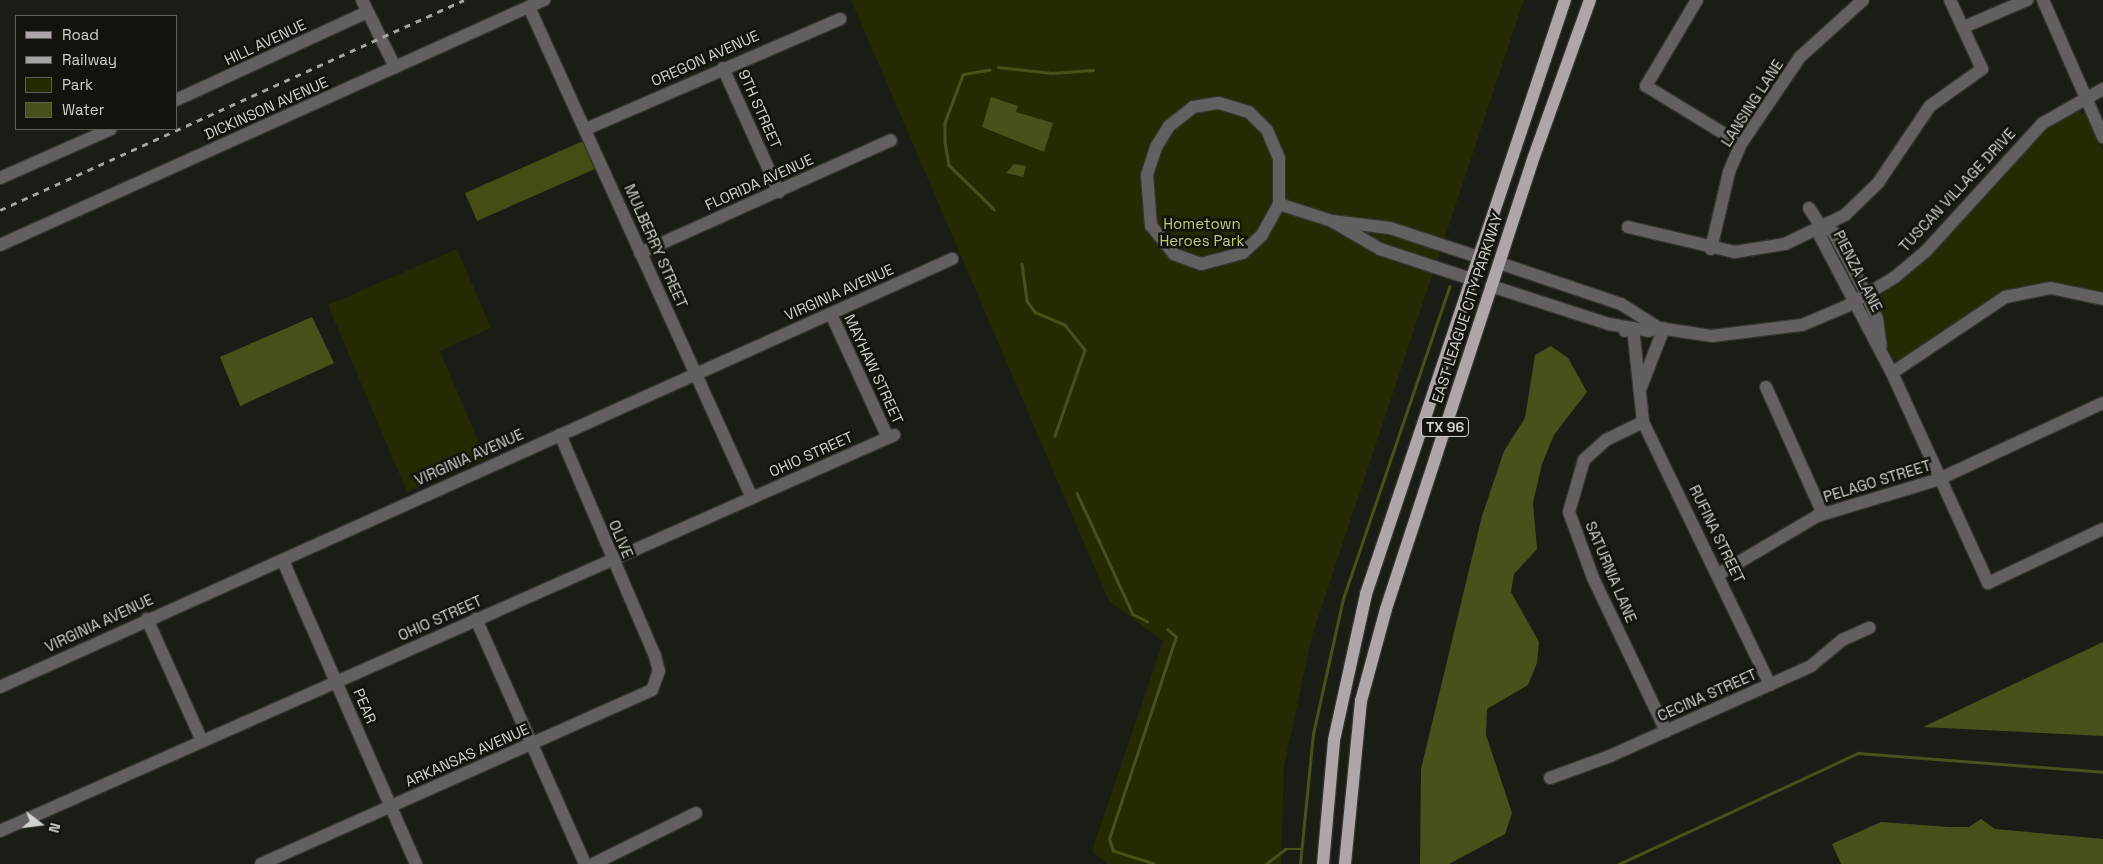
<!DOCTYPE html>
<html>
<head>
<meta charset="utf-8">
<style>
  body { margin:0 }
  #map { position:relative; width:2103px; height:864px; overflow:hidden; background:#1a1c16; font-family:"Space Grotesk",sans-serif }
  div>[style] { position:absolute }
  .green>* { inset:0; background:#252a03 }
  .forest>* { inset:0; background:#454d15 }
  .water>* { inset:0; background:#49511a }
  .stream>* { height:2.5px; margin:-1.25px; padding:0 1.25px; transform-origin:1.25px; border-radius:1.25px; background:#49511a }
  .roads { filter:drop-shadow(1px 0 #343530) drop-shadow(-1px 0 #343530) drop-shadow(0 1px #343530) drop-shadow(0 -1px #343530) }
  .minor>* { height:12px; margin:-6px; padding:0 6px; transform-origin:6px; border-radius:6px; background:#646061 }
  .major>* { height:12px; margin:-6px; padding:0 6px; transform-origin:6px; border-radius:6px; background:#aea6a9 }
  .rail>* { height:2.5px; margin-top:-1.25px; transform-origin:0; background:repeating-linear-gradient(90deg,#a5a6a1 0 6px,transparent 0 12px) }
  span { translate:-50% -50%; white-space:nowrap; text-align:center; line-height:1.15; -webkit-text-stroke:5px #12130d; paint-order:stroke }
  .shield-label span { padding:1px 4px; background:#12130d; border:1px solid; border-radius:4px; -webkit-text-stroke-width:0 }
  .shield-label { font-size:14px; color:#d1d2ce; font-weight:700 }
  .street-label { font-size:15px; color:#d1d2ce }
  .park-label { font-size:15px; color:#c0ce7b }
  .legend { position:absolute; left:15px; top:15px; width:162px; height:115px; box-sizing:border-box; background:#12130d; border:1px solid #5e5f5a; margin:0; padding:6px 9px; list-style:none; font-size:15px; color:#d1d2ce }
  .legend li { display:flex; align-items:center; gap:10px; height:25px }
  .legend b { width:25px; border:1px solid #5e5f5a }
  .north { position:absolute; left:15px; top:799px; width:50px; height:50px; -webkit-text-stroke:4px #12130d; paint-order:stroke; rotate:105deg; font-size:14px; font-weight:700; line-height:20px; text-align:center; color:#d1d2ce }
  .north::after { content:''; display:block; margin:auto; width:18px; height:22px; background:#d1d2ce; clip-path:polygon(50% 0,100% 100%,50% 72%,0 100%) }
</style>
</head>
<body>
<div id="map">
  <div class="green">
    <i style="clip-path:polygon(851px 0,1524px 0,1312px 636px,1284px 766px,1281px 864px,1107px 864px,1092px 851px,1163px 641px,1109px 601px)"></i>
    <i style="clip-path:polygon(2078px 110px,2088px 117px,2103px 151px,2103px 296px,2075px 287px,2046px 285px,1999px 296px,1901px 361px,1890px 357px,1877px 303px,1881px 293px,2037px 136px)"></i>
    <i style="clip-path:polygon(457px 249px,491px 328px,440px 351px,486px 459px,407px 492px,328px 305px)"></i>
  </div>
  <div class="forest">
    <i style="clip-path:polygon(583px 141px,595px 169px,477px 221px,465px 193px)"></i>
  </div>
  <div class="water">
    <i style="clip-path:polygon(991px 97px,1018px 106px,1016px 112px,1053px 123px,1044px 152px,982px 127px)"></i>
    <i style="clip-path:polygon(1014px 164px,1026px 166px,1023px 177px,1006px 173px)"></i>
    <i style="clip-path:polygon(312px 317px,334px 363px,240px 406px,220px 357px)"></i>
    <i style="clip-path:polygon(1551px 346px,1568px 358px,1587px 392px,1554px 435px,1542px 464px,1533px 503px,1537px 549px,1514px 574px,1511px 592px,1539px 642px,1537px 663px,1528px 685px,1487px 709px,1486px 735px,1512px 813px,1505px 834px,1449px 864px,1420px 864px,1421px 769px,1482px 516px,1504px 451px,1525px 418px,1535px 355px)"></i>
    <i style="clip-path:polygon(2103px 642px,2103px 736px,1923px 727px)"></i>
    <i style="clip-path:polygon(1981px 819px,1995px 829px,2103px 839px,2103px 864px,1841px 864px,1832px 844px,1881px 822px,1949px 827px,1969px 827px)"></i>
  </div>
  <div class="stream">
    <i style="left:998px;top:67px;width:54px;rotate:6.3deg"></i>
    <i style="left:1052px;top:73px;width:41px;rotate:-4.2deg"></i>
    <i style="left:990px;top:70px;width:27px;rotate:170deg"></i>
    <i style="left:963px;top:75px;width:51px;rotate:110.6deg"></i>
    <i style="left:945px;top:123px;width:19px;rotate:90deg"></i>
    <i style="left:945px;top:142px;width:23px;rotate:80deg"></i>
    <i style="left:949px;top:165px;width:63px;rotate:44.4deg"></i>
    <i style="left:1022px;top:264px;width:37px;rotate:82deg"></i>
    <i style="left:1027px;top:301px;width:14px;rotate:54deg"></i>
    <i style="left:1035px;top:312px;width:33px;rotate:23deg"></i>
    <i style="left:1065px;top:325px;width:32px;rotate:51deg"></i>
    <i style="left:1085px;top:350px;width:91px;rotate:109.2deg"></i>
    <i style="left:1077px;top:493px;width:133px;rotate:65.2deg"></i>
    <i style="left:1133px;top:614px;width:16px;rotate:27deg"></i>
    <i style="left:1154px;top:864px;width:43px;rotate:-162.4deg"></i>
    <i style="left:1113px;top:851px;width:13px;rotate:-108deg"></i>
    <i style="left:1109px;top:839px;width:213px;rotate:-71.7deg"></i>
    <i style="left:1176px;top:637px;width:11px;rotate:-139deg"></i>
    <i style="left:1266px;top:864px;width:24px;rotate:-38deg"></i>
    <i style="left:1285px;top:849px;width:16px"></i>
    <i style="left:1300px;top:864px;width:131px;rotate:-84.3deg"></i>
    <i style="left:1313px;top:734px;width:138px;rotate:-77.5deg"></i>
    <i style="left:1343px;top:599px;width:330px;rotate:-71.2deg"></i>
    <i style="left:1619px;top:864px;width:264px;rotate:-24.9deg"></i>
    <i style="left:1858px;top:753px;width:246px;rotate:4.4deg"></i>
  </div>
  <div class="roads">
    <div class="minor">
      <i style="left:362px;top:0;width:75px;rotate:63.8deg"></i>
      <i style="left:1697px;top:0;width:100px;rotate:120.7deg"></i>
      <i style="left:1646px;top:86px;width:111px;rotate:31.4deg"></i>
      <i style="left:2043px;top:0;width:150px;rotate:66.3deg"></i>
      <i style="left:529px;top:7px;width:539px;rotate:65.57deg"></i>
      <i style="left:1964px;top:27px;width:69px;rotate:-23.2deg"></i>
      <i style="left:723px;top:68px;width:136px;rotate:65.7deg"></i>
      <i style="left:176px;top:100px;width:210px;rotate:-24.7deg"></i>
      <i style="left:1219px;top:103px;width:31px;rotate:17deg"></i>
      <i style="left:1249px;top:112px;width:25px;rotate:45deg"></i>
      <i style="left:1267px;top:130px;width:30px;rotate:67deg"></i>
      <i style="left:1279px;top:158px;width:46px;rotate:90deg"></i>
      <i style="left:1279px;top:204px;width:35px;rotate:119deg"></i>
      <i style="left:1262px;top:235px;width:26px;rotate:137deg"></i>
      <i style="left:1243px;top:253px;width:43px;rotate:165.3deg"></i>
      <i style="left:1201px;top:264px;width:29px;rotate:-160deg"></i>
      <i style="left:1174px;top:254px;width:36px;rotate:-129deg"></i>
      <i style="left:1151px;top:226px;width:51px;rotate:-94.5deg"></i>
      <i style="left:1147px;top:175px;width:29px;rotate:-72deg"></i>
      <i style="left:1156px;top:147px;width:25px;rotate:-58deg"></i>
      <i style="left:1169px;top:126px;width:31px;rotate:-38deg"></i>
      <i style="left:1193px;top:107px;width:26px;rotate:-9deg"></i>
      <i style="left:586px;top:129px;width:277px;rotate:-23.4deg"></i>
      <i style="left:0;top:178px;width:121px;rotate:-23.8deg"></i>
      <i style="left:1279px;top:204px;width:56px;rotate:17.8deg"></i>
      <i style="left:1332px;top:221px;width:58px;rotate:6.9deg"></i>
      <i style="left:1390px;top:228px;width:93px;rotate:18.2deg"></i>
      <i style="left:1809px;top:208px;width:20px;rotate:57deg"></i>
      <i style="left:1820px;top:225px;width:15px;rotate:28deg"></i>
      <i style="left:1833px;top:232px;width:70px;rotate:62deg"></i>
      <i style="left:1866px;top:294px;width:27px;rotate:66deg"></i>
      <i style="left:1877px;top:319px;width:27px;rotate:82deg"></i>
      <i style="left:1332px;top:221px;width:56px;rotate:30.3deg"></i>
      <i style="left:1380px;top:249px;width:96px;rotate:18.2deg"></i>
      <i style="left:1820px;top:225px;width:11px;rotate:90deg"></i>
      <i style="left:1820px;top:236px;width:155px;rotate:62.3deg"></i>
      <i style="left:1892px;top:373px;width:231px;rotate:65.4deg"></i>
      <i style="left:1988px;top:583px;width:127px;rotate:-25.2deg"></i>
      <i style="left:1628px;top:227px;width:110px;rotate:13.2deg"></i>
      <i style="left:1735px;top:252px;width:51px;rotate:-9.1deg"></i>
      <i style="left:1785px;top:244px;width:67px;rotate:-25.8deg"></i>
      <i style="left:1845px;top:215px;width:46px;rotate:-44.1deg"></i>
      <i style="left:1878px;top:183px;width:93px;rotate:-56deg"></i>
      <i style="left:1930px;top:106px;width:64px;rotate:-35.4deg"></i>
      <i style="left:1982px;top:69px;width:76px;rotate:-114.9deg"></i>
      <i style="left:0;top:245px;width:597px;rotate:-24.25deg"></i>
      <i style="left:1711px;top:249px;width:79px;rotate:-76.8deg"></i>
      <i style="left:1729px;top:172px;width:30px;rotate:-67deg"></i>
      <i style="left:1741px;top:144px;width:105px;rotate:-55.9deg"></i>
      <i style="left:1800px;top:57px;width:85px;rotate:-42.1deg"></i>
      <i style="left:640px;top:253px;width:275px;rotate:-24.2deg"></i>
      <i style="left:1499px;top:263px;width:129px;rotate:18.6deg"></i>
      <i style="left:1621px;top:304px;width:45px;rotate:32.3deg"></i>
      <i style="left:1491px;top:286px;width:124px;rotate:17.9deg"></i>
      <i style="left:1609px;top:324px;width:40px;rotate:10deg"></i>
      <i style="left:1648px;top:331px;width:11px;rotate:-15deg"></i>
      <i style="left:1659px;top:328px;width:54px;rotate:8.6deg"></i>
      <i style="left:1712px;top:336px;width:91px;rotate:-7deg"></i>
      <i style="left:1802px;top:325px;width:49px;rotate:-22.9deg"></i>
      <i style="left:1847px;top:306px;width:56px;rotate:-31.1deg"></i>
      <i style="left:1895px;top:277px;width:40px;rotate:-40deg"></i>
      <i style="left:1926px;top:251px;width:173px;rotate:-47.6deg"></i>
      <i style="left:2043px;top:123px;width:69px;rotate:-29.5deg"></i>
      <i style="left:831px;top:314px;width:136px;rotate:65.3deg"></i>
      <i style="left:1625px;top:331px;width:9px;rotate:-21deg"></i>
      <i style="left:1633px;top:328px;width:95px;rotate:83.9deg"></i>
      <i style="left:1643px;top:422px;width:292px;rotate:64.2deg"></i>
      <i style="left:1892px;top:373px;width:136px;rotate:-33.9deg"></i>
      <i style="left:2005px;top:297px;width:47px;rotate:-11.1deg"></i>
      <i style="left:2051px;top:288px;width:53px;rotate:11.9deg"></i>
      <i style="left:1641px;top:387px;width:63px;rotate:-68.7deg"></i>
      <i style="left:1766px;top:387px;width:139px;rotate:65.8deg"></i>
      <i style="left:1643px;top:422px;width:41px;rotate:154.1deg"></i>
      <i style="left:1606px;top:440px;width:30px;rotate:138deg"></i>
      <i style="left:1584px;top:460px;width:54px;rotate:106.1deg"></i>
      <i style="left:1569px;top:512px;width:70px;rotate:70deg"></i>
      <i style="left:1593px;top:578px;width:170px;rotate:64.5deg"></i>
      <i style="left:283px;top:561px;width:331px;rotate:66.3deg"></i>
      <i style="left:1719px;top:574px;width:114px;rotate:-30.6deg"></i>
      <i style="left:1817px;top:516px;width:125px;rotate:-16.7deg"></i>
      <i style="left:1937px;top:480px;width:183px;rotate:-24.9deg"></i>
      <i style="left:147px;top:619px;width:134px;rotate:65.7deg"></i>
      <i style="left:476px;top:619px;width:268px;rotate:66deg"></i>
      <i style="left:0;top:687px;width:1044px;rotate:-24.21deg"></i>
      <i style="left:1550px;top:778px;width:64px;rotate:-20.1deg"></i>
      <i style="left:1610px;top:756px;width:220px;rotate:-24.1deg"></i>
      <i style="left:1811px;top:666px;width:40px;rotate:-40deg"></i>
      <i style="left:1842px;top:640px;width:30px;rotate:-24deg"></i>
      <i style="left:0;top:831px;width:978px;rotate:-23.89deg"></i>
      <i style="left:261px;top:864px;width:428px;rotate:-24deg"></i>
      <i style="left:652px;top:690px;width:20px;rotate:-70deg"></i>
      <i style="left:659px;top:671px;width:16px;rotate:-105deg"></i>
      <i style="left:655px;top:656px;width:241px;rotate:-113.2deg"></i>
      <i style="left:593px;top:864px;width:115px;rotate:-26.3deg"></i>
    </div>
    <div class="major">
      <i style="left:1323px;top:864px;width:124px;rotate:-84.9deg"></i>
      <i style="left:1334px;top:740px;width:149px;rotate:-77.6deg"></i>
      <i style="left:1366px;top:594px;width:626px;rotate:-71.48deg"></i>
      <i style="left:1345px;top:864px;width:164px;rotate:-84.4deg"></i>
      <i style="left:1361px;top:701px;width:95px;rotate:-74.8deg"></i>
      <i style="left:1386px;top:609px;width:470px;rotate:-71.9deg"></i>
      <i style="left:1532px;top:162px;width:172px;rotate:-70.3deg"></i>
    </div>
  </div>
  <div class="rail">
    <i style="left:0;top:210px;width:509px;rotate:-24.35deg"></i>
  </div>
  <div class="shield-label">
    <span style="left:1445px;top:427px">TX 96</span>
  </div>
  <div class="street-label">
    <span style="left:265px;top:42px;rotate:-25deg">HILL AVENUE</span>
    <span style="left:705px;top:58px;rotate:-24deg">OREGON AVENUE</span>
    <span style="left:1752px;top:103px;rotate:-57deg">LANSING LANE</span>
    <span style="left:266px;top:108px;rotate:-24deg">DICKINSON AVENUE</span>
    <span style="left:760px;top:109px;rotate:66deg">9TH STREET</span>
    <span style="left:759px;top:182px;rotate:-24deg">FLORIDA AVENUE</span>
    <span style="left:1957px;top:190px;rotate:-47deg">TUSCAN VILLAGE DRIVE</span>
    <span style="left:656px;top:246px;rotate:66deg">MULBERRY STREET</span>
    <span style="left:1858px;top:271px;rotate:63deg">PIENZA LANE</span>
    <span style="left:839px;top:292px;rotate:-24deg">VIRGINIA AVENUE</span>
    <span style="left:1467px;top:308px;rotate:-72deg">EAST LEAGUE CITY PARKWAY</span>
    <span style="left:874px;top:369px;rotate:65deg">MAYHAW STREET</span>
    <span style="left:811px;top:454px;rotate:-24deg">OHIO STREET</span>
    <span style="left:469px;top:457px;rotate:-24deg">VIRGINIA AVENUE</span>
    <span style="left:1877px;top:481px;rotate:-17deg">PELAGO STREET</span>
    <span style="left:1717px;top:534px;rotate:64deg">RUFINA STREET</span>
    <span style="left:621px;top:539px;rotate:67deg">OLIVE</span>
    <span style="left:1611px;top:572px;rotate:67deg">SATURNIA LANE</span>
    <span style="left:440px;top:618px;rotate:-24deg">OHIO STREET</span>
    <span style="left:99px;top:623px;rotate:-25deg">VIRGINIA AVENUE</span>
    <span style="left:1707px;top:695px;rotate:-24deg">CECINA STREET</span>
    <span style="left:365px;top:706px;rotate:67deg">PEAR</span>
    <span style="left:467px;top:755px;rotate:-24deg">ARKANSAS AVENUE</span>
  </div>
  <div class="park-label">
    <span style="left:1202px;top:232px">Hometown<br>Heroes Park</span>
  </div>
  <ul class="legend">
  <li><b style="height:6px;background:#aea6a9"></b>Road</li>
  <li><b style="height:6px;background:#a5a6a1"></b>Railway</li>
  <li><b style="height:14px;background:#252a03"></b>Park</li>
  <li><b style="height:14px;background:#49511a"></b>Water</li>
  </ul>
  <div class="north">N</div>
</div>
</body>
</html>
